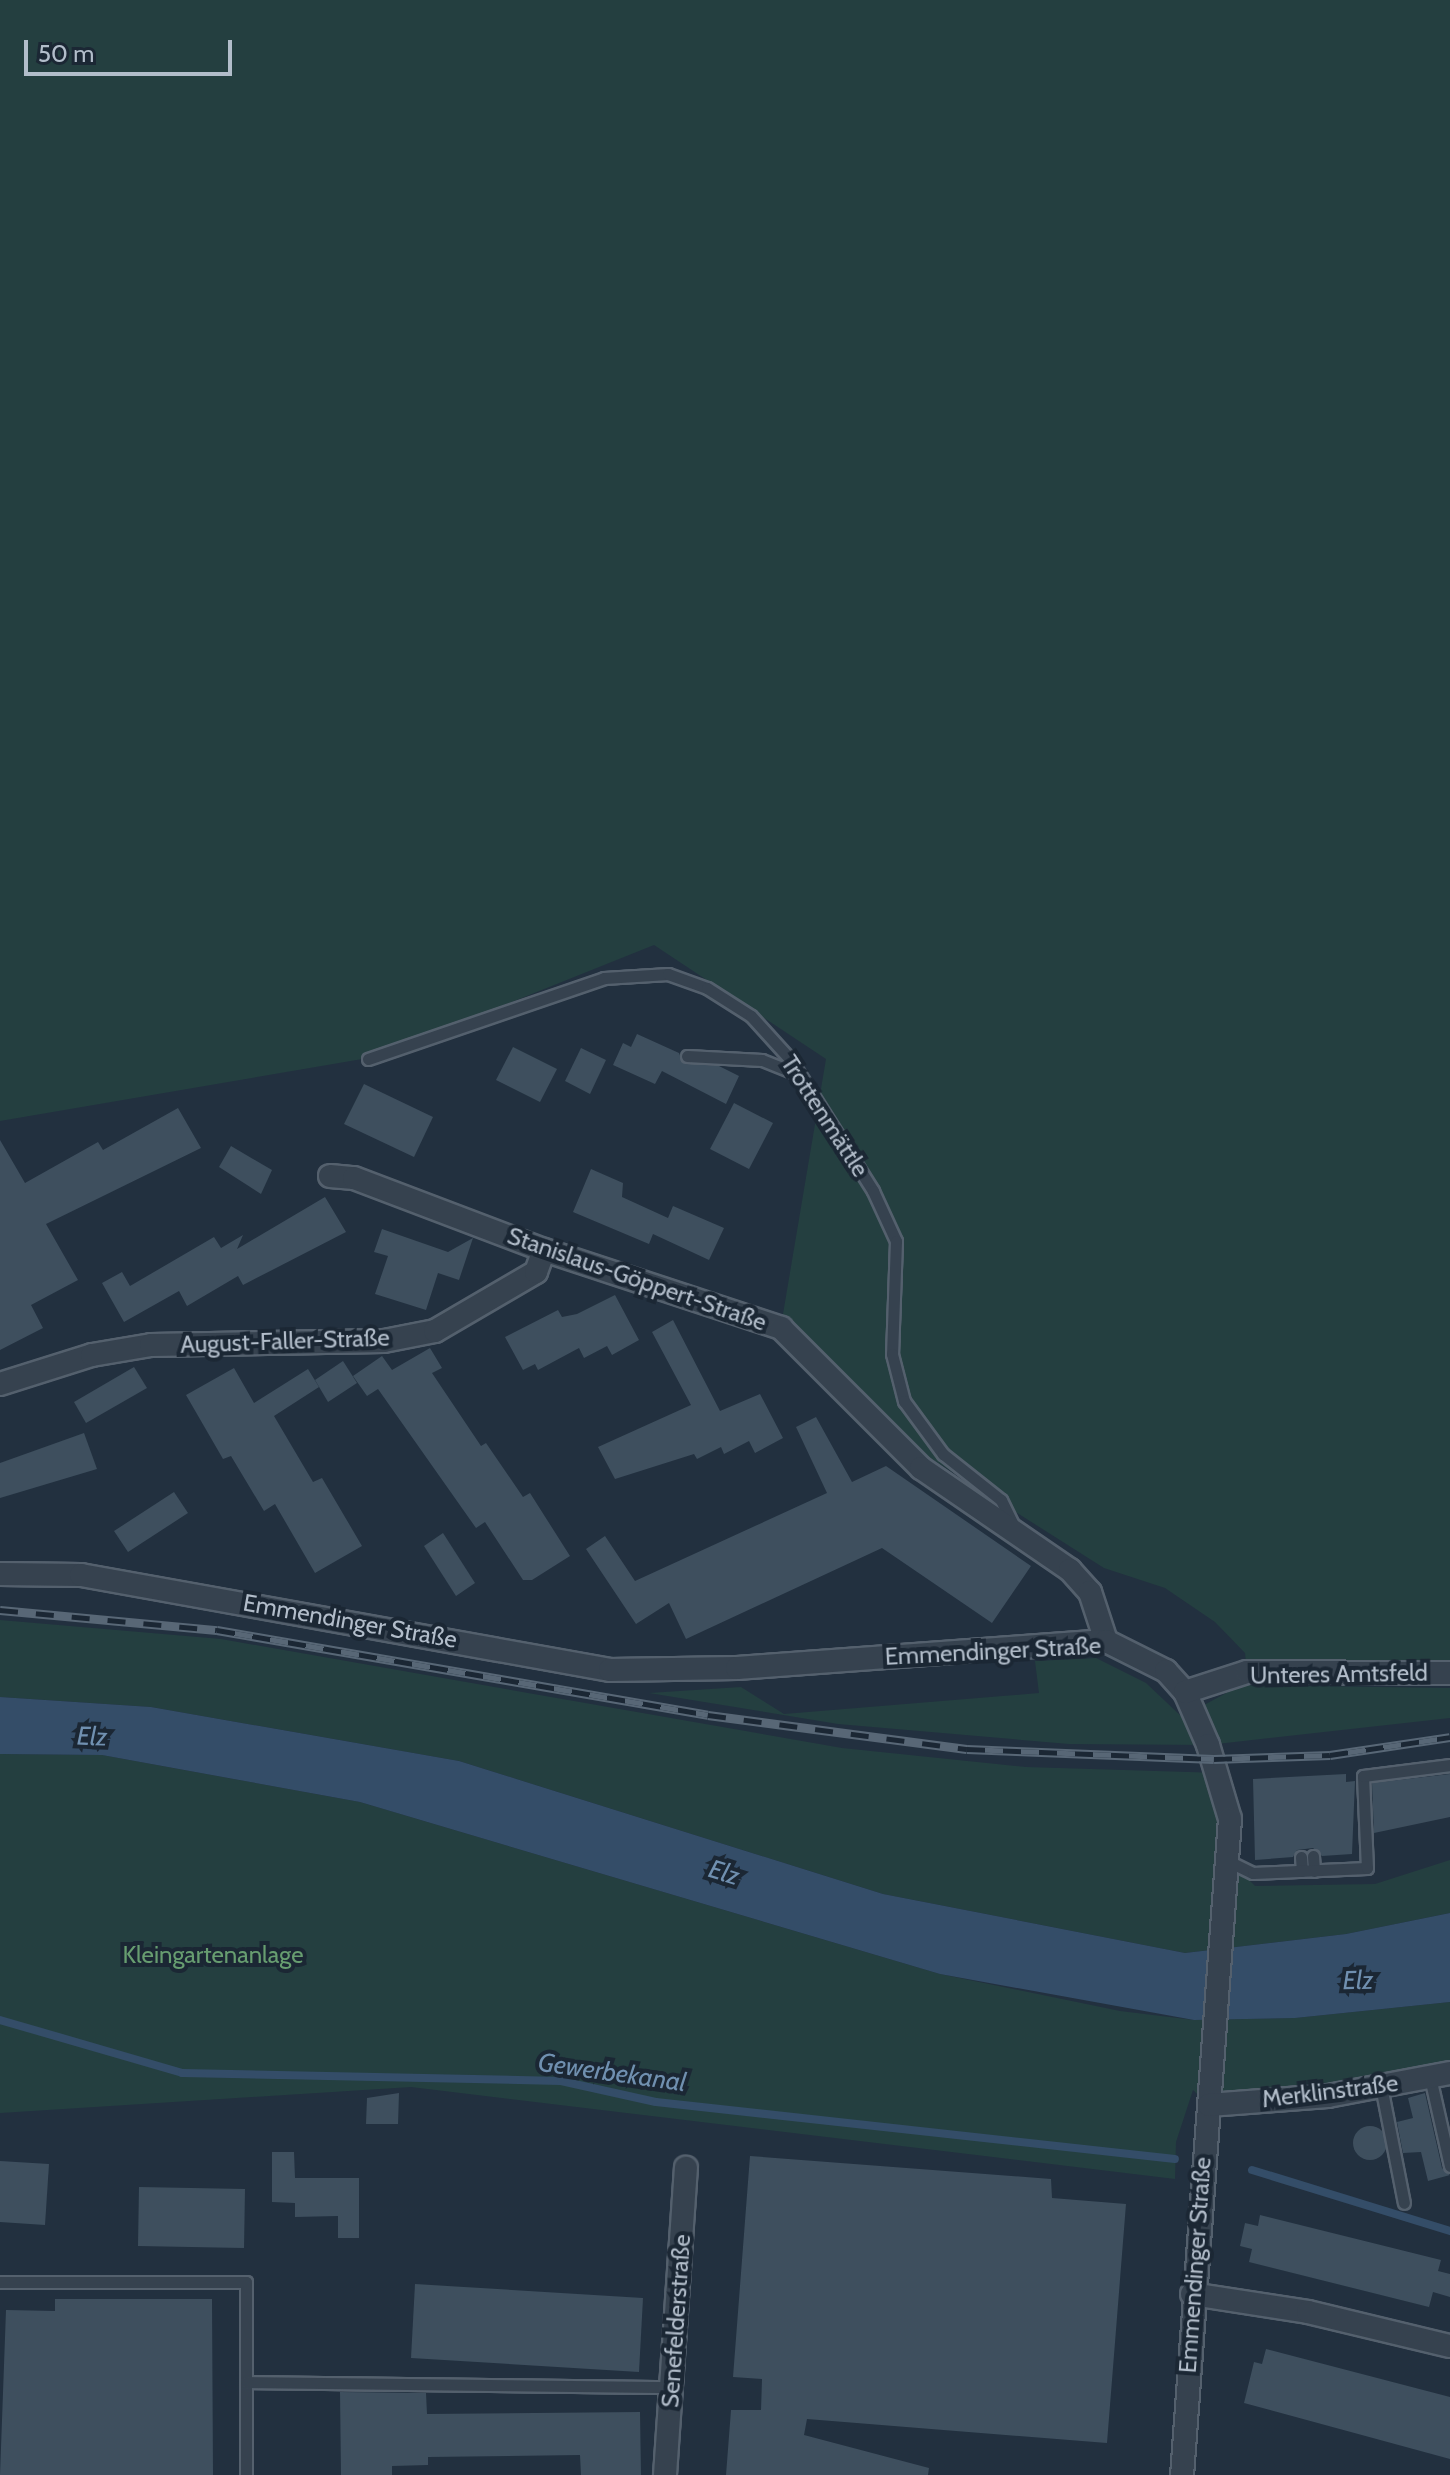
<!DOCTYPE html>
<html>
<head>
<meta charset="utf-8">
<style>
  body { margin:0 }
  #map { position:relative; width:1450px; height:2475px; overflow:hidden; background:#22303f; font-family:Cabin,sans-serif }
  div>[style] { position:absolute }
  .green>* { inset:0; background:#243f40 }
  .water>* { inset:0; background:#344d68 }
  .stream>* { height:8px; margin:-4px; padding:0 4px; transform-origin:4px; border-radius:4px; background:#344d68 }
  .building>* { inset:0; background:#3e4f5e }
  .round { border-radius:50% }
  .roads { filter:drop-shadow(2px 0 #54606d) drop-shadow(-2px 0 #54606d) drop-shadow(0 2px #54606d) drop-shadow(0 -2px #54606d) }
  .lane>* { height:11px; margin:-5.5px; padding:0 5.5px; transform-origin:5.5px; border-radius:5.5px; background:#36424f }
  .street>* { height:22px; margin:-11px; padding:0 11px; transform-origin:11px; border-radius:11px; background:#36424f }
  .rail>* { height:9px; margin-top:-4.5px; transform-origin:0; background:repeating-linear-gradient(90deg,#1b2734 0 18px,#586776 0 36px); box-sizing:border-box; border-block:2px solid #586776 }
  span { translate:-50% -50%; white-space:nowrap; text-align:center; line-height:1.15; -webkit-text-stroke:8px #1b2734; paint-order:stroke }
  .street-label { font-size:24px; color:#b2bdca }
  .park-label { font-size:24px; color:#679d70 }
  .water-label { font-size:26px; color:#7090b0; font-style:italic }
  .scale { position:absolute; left:24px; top:40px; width:208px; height:36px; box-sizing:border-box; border:4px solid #b2bdca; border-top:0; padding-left:10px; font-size:24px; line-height:28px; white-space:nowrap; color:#b2bdca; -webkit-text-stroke:6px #1b2734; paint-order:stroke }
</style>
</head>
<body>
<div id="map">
  <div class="green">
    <i style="clip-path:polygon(0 0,1450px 0,1450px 1673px,1247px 1672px,1245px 1653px,1215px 1622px,1165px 1588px,1104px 1568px,910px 1445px,783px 1314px,826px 1059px,654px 945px,374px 1057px,0 1121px)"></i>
    <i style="clip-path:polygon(0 1620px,221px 1639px,842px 1748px,1026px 1767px,1221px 1773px,1230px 1861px,1255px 1886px,1375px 1884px,1450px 1860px,1450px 1913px,1346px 1934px,1185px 1953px,883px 1894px,459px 1761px,151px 1707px,0 1697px)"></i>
    <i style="clip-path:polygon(1096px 1658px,1146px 1683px,1182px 1717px,1241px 1685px,1450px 1688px,1450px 1718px,1208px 1745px,1069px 1744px,838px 1724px,649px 1693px,741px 1687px,784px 1714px,1039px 1693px,1035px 1661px)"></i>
    <i style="clip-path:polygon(0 1754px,102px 1755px,360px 1802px,940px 1974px,1120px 2011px,1194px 2020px,1295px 2018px,1450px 2002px,1450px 2073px,1209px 2105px,1193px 2090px,1176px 2142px,1175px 2179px,411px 2087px,0 2113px)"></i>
  </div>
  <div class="water">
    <i style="clip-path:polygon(0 1697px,151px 1707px,459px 1761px,883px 1894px,1185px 1953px,1346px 1934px,1450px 1913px,1450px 2002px,1295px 2018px,1194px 2020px,940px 1974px,360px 1802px,102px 1755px,0 1754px)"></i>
  </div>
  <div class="stream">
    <i style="left:0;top:2020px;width:190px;rotate:16.2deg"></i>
    <i style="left:182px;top:2073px;width:379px;rotate:1.2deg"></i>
    <i style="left:561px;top:2081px;width:97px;rotate:12.5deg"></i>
    <i style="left:656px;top:2102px;width:522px;rotate:6.27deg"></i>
    <i style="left:1252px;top:2170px;width:207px;rotate:17.1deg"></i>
  </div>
  <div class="building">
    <i style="clip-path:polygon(637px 1034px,679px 1053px,683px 1063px,719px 1066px,739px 1076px,726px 1104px,662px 1071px,655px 1084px,613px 1065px,623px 1043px,631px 1047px)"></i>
    <i style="clip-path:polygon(513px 1047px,557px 1069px,540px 1102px,496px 1080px)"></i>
    <i style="clip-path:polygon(581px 1048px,606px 1060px,590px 1094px,565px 1081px)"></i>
    <i style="clip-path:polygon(364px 1084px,433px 1117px,414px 1157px,344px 1124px)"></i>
    <i style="clip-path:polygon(734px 1103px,773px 1123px,749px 1169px,710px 1149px)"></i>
    <i style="clip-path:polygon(178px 1108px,201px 1148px,46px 1224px,78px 1280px,31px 1305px,43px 1328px,0 1350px,0 1140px,25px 1183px,98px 1142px,103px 1150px)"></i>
    <i style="clip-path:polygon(231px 1146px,272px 1170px,261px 1194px,219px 1167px)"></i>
    <i style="clip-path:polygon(591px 1169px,623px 1183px,622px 1197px,668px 1218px,673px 1206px,724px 1228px,709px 1260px,653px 1234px,649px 1244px,573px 1212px)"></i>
    <i style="clip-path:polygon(325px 1197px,346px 1232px,243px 1285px,238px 1276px,187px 1306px,179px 1291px,124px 1322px,102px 1283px,122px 1272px,130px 1286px,214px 1237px,221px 1248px,243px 1235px,237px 1249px)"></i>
    <i style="clip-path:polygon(382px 1229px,448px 1252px,473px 1238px,459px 1280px,438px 1273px,426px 1310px,375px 1294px,388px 1256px,374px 1252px)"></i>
    <i style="clip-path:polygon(615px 1295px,639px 1340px,612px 1355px,607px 1346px,584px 1358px,579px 1348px,538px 1370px,535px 1364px,523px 1370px,505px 1337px,558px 1310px,562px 1317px,577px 1314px)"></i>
    <i style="clip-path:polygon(673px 1320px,720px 1411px,760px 1394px,783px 1438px,755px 1453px,749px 1441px,724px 1454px,721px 1447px,697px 1459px,694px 1454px,615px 1479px,598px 1447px,691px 1405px,652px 1332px)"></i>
    <i style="clip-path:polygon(430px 1348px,442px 1368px,432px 1373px,481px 1446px,486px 1443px,523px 1497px,530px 1493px,570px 1556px,532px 1580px,523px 1580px,485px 1522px,476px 1528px,378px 1389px,367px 1396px,353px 1376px,382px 1356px,392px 1370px)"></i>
    <i style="clip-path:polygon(343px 1361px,357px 1383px,328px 1402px,315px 1380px)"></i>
    <i style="clip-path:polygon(134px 1367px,147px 1388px,86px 1423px,74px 1402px)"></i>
    <i style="clip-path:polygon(234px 1368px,254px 1403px,308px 1369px,319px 1387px,274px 1416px,313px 1482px,322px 1478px,362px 1546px,315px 1573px,275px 1504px,264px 1511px,231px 1456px,223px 1459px,186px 1395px)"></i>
    <i style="clip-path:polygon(816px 1417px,852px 1482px,886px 1466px,1031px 1566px,992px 1623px,882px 1548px,686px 1639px,669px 1603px,636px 1624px,586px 1549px,605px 1536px,635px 1581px,827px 1493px,796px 1427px)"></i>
    <i style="clip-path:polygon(84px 1433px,97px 1469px,0 1498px,0 1463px)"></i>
    <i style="clip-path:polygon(174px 1492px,188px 1513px,128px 1552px,114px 1531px)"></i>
    <i style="clip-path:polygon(443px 1533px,475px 1583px,456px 1596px,424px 1546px)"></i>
    <i style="clip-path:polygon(1346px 1774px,1346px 1782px,1355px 1781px,1352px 1854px,1322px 1856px,1313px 1848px,1297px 1850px,1293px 1857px,1255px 1860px,1253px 1779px)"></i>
    <i style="clip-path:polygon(1450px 1774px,1450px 1817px,1374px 1833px,1372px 1783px)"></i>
    <i style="clip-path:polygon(399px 2093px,398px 2124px,366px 2124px,367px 2098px)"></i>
    <i style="clip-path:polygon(1425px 2093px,1442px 2168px,1450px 2175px,1428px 2181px,1421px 2152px,1403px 2153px,1397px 2122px,1413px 2118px,1408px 2098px)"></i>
    <i class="round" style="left:1353px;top:2126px;width:34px;height:34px"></i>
    <i style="clip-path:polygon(272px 2152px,294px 2152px,295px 2178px,359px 2178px,359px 2238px,338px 2238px,338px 2216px,295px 2217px,295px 2203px,272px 2202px)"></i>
    <i style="clip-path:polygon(750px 2156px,1051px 2179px,1052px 2198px,1126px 2204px,1107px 2443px,807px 2419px,804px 2435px,929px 2468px,928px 2475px,726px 2475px,731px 2410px,761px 2410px,762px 2379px,733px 2377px)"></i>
    <i style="clip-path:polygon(0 2161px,49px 2164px,45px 2225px,0 2222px)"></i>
    <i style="clip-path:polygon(139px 2187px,245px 2189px,244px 2248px,138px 2246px)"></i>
    <i style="clip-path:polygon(1260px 2215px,1441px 2260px,1438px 2271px,1450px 2274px,1450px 2297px,1433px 2292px,1429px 2307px,1249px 2262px,1252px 2249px,1240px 2246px,1245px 2223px,1258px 2226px)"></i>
    <i style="clip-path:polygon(415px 2284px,643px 2298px,639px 2372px,411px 2358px)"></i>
    <i style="clip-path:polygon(55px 2299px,212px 2299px,213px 2475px,0 2475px,6px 2310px,55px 2311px)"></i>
    <i style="clip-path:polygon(1266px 2349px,1450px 2397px,1450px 2459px,1244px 2403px,1254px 2362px,1262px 2364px)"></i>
    <i style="clip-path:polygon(340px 2392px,426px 2393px,427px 2414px,640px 2412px,641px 2475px,581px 2475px,580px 2455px,428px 2457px,428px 2465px,392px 2466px,392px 2475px,341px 2475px)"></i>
  </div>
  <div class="roads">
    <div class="lane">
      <i style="left:687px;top:1056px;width:75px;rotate:3.1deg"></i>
      <i style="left:762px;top:1060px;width:41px;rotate:21.5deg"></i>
      <i style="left:368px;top:1059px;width:250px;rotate:-18.9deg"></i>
      <i style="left:604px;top:978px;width:64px;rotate:-3.6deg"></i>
      <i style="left:668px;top:974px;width:41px;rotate:19.7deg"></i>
      <i style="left:707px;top:988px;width:52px;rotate:32.5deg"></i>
      <i style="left:751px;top:1016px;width:58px;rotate:47.8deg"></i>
      <i style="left:790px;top:1059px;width:156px;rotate:57.8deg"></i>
      <i style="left:873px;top:1191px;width:55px;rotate:65.3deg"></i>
      <i style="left:896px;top:1241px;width:113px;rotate:92deg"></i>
      <i style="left:892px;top:1354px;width:49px;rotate:75.7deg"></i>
      <i style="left:904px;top:1401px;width:66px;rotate:53.7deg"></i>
      <i style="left:943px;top:1454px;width:74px;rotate:38.4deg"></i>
      <i style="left:1001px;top:1500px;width:30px;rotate:64deg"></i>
      <i style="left:1313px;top:1856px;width:15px;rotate:86deg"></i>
      <i style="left:1301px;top:1857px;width:14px;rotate:86deg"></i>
      <i style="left:1230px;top:1862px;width:25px;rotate:26deg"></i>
      <i style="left:1253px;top:1873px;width:114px;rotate:-2.5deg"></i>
      <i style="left:1367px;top:1868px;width:92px;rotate:-92.5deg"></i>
      <i style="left:1363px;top:1776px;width:88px;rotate:-7.2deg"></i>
      <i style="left:1430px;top:2077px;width:91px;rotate:77.3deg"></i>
      <i style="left:1381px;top:2086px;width:119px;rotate:78.9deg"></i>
      <i style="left:0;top:2282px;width:246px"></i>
      <i style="left:246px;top:2282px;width:193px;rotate:90deg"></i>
      <i style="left:246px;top:2382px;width:425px;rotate:0.7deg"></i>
    </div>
    <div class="street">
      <i style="left:330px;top:1176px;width:24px;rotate:5deg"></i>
      <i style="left:354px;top:1178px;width:203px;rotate:20.8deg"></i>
      <i style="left:544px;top:1250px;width:250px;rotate:18.2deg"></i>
      <i style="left:781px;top:1328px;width:198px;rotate:45deg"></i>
      <i style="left:921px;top:1468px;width:181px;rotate:34.4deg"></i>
      <i style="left:1070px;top:1570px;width:30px;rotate:48deg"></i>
      <i style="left:1090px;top:1592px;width:52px;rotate:71.9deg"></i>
      <i style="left:0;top:1384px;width:96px;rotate:-17.5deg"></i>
      <i style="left:92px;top:1355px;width:60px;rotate:-9.6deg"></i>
      <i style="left:151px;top:1345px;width:233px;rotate:-1deg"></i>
      <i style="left:384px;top:1341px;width:52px;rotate:-11.1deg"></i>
      <i style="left:435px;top:1331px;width:117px;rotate:-30.3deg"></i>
      <i style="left:536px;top:1272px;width:23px;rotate:-70deg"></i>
      <i style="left:0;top:1574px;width:81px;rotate:0.7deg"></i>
      <i style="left:81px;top:1575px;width:537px;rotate:10.18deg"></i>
      <i style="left:610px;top:1670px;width:127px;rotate:-0.9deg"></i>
      <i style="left:737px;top:1668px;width:370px;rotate:-4.2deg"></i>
      <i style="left:1106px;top:1641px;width:67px;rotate:26.6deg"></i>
      <i style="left:1166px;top:1671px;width:28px;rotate:48deg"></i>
      <i style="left:1185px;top:1692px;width:58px;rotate:66.5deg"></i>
      <i style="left:1208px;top:1745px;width:77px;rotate:73.4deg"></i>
      <i style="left:1230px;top:1819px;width:658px;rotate:94.18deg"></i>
      <i style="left:1185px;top:1692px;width:65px;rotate:-17.9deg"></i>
      <i style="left:1247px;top:1672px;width:203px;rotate:0.3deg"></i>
      <i style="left:1209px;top:2105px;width:119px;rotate:-4.3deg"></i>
      <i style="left:1328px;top:2096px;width:124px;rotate:-10.7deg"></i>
      <i style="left:1192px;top:2294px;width:117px;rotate:8.8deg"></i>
      <i style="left:1308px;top:2312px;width:146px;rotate:13.5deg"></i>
      <i style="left:665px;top:2475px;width:308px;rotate:-86.1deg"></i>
    </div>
  </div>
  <div class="rail">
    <i style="left:0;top:1610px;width:218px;rotate:5.3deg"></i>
    <i style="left:217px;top:1630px;width:498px;rotate:9.8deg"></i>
    <i style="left:708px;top:1715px;width:261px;rotate:7.5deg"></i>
    <i style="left:967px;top:1749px;width:247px;rotate:2.3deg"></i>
    <i style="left:1214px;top:1759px;width:116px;rotate:-2deg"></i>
    <i style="left:1330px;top:1755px;width:121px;rotate:-8.5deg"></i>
  </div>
  <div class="street-label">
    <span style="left:825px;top:1116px;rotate:57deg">Trottenmättle</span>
    <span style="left:637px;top:1279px;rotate:19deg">Stanislaus-Göppert-Straße</span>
    <span style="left:285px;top:1341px;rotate:-2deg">August-Faller-Straße</span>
    <span style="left:350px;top:1621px;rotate:10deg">Emmendinger Straße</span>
    <span style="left:993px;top:1651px;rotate:-3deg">Emmendinger Straße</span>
    <span style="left:1339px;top:1674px;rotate:-1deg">Unteres Amtsfeld</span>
    <span style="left:1330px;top:2091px;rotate:-7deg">Merklinstraße</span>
    <span style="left:1195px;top:2265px;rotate:-86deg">Emmendinger Straße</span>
    <span style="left:676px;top:2321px;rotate:-86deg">Senefelderstraße</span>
  </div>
  <div class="park-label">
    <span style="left:213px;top:1955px">Kleingartenanlage</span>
  </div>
  <div class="water-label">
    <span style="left:92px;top:1737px;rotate:2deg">Elz</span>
    <span style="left:724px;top:1873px;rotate:17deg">Elz</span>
    <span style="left:1358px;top:1981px;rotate:-1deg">Elz</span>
    <span style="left:612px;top:2073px;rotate:8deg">Gewerbekanal</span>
  </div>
  <div class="scale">50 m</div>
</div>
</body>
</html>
